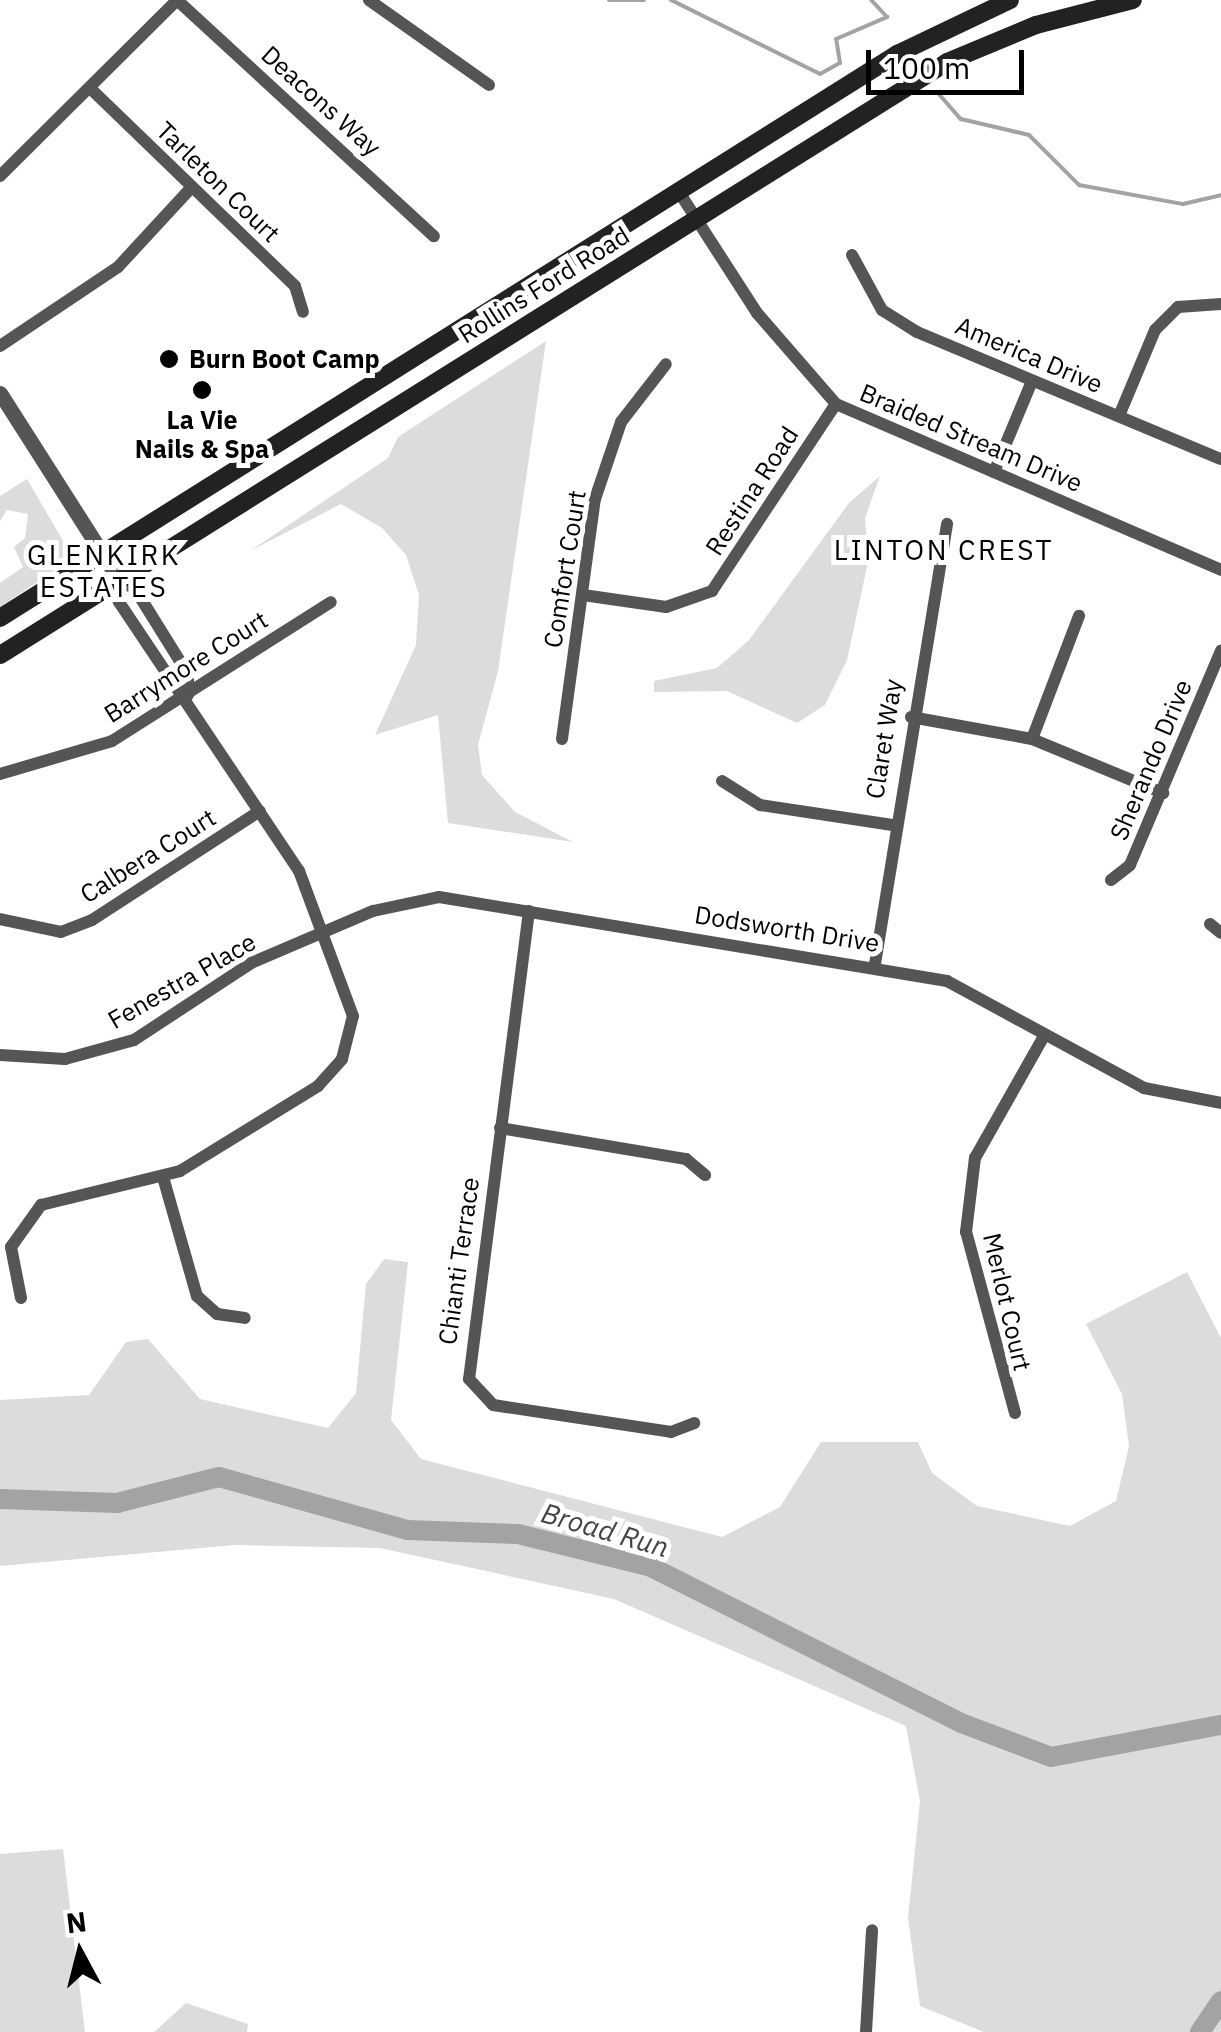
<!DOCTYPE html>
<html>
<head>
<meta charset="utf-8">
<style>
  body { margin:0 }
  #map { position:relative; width:1221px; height:2032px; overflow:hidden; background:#fff; font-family:"IBM Plex Sans",sans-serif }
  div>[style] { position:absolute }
  .green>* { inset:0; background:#dcdcdc }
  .stream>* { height:4px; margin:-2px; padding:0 2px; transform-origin:2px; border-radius:2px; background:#a3a3a3 }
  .river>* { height:20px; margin:-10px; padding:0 10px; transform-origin:10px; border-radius:10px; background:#a3a3a3 }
  .minor>* { height:12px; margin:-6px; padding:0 6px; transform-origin:6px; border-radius:6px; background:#555 }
  .tertiary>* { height:15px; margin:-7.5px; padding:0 7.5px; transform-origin:7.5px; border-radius:7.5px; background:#555 }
  .secondary>* { height:18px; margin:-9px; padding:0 9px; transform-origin:9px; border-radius:9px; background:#222 }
  .dots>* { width:28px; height:28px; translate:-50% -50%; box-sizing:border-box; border:5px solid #fff; border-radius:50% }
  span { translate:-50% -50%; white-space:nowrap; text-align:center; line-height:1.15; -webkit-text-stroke:10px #fff; paint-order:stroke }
  .street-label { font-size:25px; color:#000 }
  .poi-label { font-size:25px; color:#000; font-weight:700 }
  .left { translate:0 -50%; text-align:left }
  .neighbourhood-label { font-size:28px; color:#000; letter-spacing:2.5px }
  .water-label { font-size:28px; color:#444; font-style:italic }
  .north { position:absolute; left:30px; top:1902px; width:100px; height:100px; -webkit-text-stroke:8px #fff; paint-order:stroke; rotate:353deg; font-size:28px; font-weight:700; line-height:40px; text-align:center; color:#000 }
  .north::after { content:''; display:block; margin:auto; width:35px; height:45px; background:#000; clip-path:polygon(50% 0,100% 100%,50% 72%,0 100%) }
  .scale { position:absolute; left:866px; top:50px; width:158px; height:45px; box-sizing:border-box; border:5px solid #000; border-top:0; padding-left:12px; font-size:30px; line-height:35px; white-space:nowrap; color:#000; -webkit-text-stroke:8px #fff; paint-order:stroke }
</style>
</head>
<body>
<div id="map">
  <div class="green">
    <i style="clip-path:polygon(546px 341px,498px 671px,478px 745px,482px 775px,515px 812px,573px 842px,448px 823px,438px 715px,375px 735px,416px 645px,419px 595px,406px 555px,382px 528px,341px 504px,250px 551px,388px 458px,398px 437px)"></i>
    <i style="clip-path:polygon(880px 476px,865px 518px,868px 562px,847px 660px,825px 705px,797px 723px,727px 691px,654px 692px,654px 681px,717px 668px,749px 640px,849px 503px)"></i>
    <i style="clip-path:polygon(27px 479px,73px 558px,0 607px,0 583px,23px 567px,14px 547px,25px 538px,28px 514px,7px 510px,0 521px,0 496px)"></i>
    <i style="clip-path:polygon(384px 1259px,408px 1262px,391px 1420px,421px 1459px,722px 1537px,780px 1507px,821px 1442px,918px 1442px,932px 1473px,977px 1506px,1070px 1526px,1116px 1501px,1129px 1446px,1122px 1394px,1086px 1324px,1187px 1272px,1221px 1338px,1221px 2032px,984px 2032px,920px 2006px,908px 1918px,920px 1801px,906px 1726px,614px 1599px,380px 1548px,235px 1545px,0 1566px,0 1400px,89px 1395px,126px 1342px,148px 1339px,200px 1399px,328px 1428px,356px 1393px,366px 1284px)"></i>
    <i style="clip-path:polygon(63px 1849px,85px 2032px,0 2032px,0 1854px)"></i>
    <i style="clip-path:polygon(186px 2003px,248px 2024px,247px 2032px,154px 2032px)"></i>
  </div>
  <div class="stream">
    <i style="left:609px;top:0;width:35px"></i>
    <i style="left:671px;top:0;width:166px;rotate:26.4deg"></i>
    <i style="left:820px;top:74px;width:23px;rotate:-29deg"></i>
    <i style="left:840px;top:63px;width:24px;rotate:-99deg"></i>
    <i style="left:836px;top:39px;width:56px;rotate:-23.3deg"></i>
    <i style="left:887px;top:17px;width:23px;rotate:-133deg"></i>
    <i style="left:938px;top:93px;width:35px;rotate:49deg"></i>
    <i style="left:961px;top:119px;width:70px;rotate:13.2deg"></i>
    <i style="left:1029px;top:135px;width:71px;rotate:45deg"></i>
    <i style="left:1079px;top:185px;width:106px;rotate:10.4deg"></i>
    <i style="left:1183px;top:204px;width:39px;rotate:-13deg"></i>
  </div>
  <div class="river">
    <i style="left:0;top:1499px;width:117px;rotate:2deg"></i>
    <i style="left:117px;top:1503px;width:105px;rotate:-14.3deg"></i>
    <i style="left:219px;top:1477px;width:195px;rotate:15.7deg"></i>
    <i style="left:407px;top:1530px;width:111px;rotate:2.1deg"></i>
    <i style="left:518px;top:1534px;width:137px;rotate:13.9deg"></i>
    <i style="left:651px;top:1567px;width:347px;rotate:26.7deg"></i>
    <i style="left:961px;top:1723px;width:96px;rotate:20.7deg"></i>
    <i style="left:1051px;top:1757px;width:173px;rotate:-10.7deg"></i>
    <i style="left:1200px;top:2032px;width:37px;rotate:-56deg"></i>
  </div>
  <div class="minor">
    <i style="left:369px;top:0;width:147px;rotate:35.3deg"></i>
    <i style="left:92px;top:90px;width:282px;rotate:44deg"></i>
    <i style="left:295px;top:286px;width:27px;rotate:73deg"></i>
    <i style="left:0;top:176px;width:250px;rotate:-44.8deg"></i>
    <i style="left:177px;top:0;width:349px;rotate:42.6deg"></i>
    <i style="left:679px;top:192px;width:144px;rotate:57.2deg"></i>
    <i style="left:757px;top:313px;width:121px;rotate:49deg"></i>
    <i style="left:836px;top:404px;width:419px;rotate:23.3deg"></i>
    <i style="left:852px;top:255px;width:63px;rotate:61.4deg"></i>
    <i style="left:882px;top:310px;width:41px;rotate:32.2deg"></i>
    <i style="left:917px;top:332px;width:329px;rotate:22.7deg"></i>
    <i style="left:0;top:346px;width:142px;rotate:-33.8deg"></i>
    <i style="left:118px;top:267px;width:106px;rotate:-47.3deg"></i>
    <i style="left:1119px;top:416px;width:93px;rotate:-67.3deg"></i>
    <i style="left:1155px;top:330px;width:33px;rotate:-45deg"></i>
    <i style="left:1178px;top:307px;width:43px;rotate:-4deg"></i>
    <i style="left:994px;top:472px;width:99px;rotate:-67.3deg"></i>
    <i style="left:583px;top:595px;width:84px;rotate:8.2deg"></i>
    <i style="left:666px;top:607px;width:49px;rotate:-19.2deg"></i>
    <i style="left:712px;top:591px;width:224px;rotate:-56.5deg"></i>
    <i style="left:911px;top:717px;width:123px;rotate:10.3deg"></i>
    <i style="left:1032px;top:739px;width:142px;rotate:22.4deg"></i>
    <i style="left:562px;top:739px;width:242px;rotate:-82.2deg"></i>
    <i style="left:595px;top:499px;width:81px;rotate:-71.3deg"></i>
    <i style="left:621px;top:422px;width:73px;rotate:-52.2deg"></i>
    <i style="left:1032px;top:739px;width:132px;rotate:-69.1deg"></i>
    <i style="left:0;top:774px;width:117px;rotate:-16.4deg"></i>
    <i style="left:112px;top:741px;width:259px;rotate:-32.4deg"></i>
    <i style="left:722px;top:781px;width:45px;rotate:32.3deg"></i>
    <i style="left:760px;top:805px;width:134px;rotate:8.6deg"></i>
    <i style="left:1111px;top:880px;width:24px;rotate:-38deg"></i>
    <i style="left:1130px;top:865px;width:233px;rotate:-67deg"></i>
    <i style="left:529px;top:911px;width:472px;rotate:97.3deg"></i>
    <i style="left:469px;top:1379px;width:35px;rotate:47deg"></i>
    <i style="left:493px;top:1405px;width:180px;rotate:8.6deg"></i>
    <i style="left:671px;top:1432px;width:25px;rotate:-21deg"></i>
    <i style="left:0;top:919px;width:62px;rotate:12deg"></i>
    <i style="left:61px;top:932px;width:33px;rotate:-21deg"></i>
    <i style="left:92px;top:920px;width:200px;rotate:-33deg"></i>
    <i style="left:1210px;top:924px;width:14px;rotate:39deg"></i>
    <i style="left:875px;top:964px;width:446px;rotate:-80.7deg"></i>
    <i style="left:0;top:1055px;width:65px;rotate:3.5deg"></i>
    <i style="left:65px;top:1059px;width:72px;rotate:-15.4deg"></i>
    <i style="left:134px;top:1040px;width:140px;rotate:-33.3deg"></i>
    <i style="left:251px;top:963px;width:133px;rotate:-23.1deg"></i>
    <i style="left:373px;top:911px;width:67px;rotate:-12deg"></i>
    <i style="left:439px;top:897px;width:515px;rotate:9.39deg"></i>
    <i style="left:947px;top:981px;width:224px;rotate:28.5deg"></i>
    <i style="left:1144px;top:1088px;width:78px;rotate:11deg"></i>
    <i style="left:500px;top:1128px;width:189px;rotate:9.5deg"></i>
    <i style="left:686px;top:1159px;width:25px;rotate:40deg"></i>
    <i style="left:163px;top:1177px;width:124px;rotate:74.1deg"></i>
    <i style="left:197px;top:1296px;width:27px;rotate:42deg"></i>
    <i style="left:217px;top:1314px;width:28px;rotate:8deg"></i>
    <i style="left:21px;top:1298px;width:52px;rotate:-101.1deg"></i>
    <i style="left:11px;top:1247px;width:52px;rotate:-54.5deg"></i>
    <i style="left:41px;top:1205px;width:143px;rotate:-13.7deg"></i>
    <i style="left:180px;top:1171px;width:162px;rotate:-31.6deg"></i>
    <i style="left:318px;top:1086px;width:36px;rotate:-48deg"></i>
    <i style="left:342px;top:1059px;width:44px;rotate:-75.7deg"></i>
    <i style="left:353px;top:1016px;width:155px;rotate:-110.4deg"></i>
    <i style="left:299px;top:871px;width:324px;rotate:-123.8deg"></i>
    <i style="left:119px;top:602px;width:22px;rotate:-90deg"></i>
    <i style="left:119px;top:580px;width:18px;rotate:29deg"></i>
    <i style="left:135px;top:589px;width:100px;rotate:58.1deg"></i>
    <i style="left:188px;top:674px;width:21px;rotate:90deg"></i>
    <i style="left:1015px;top:1413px;width:188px;rotate:-105.1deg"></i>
    <i style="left:966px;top:1232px;width:75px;rotate:-83.1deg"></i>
    <i style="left:975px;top:1158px;width:138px;rotate:-60.5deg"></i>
    <i style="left:866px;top:2032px;width:102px;rotate:-86.6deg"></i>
  </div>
  <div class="tertiary">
    <i style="left:0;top:393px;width:222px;rotate:57.5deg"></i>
  </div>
  <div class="secondary">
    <i style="left:0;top:618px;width:1060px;rotate:-32.16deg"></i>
    <i style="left:897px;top:54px;width:125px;rotate:-25.5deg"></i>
    <i style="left:0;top:655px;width:1117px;rotate:-32.05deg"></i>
    <i style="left:947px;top:62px;width:96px;rotate:-22.6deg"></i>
    <i style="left:1036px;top:25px;width:100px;rotate:-14.5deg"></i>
  </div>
  <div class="dots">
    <i style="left:169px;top:359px;background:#000"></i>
    <i style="left:202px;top:390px;background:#000"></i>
  </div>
  <div class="street-label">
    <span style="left:321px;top:101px;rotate:42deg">Deacons Way</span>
    <span style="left:218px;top:182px;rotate:44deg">Tarleton Court</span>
    <span style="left:544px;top:285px;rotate:-32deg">Rollins Ford Road</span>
    <span style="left:1029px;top:355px;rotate:23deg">America Drive</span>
    <span style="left:971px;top:438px;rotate:23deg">Braided Stream Drive</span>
    <span style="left:752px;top:491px;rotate:-57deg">Restina Road</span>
    <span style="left:565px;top:569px;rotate:-81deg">Comfort Court</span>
    <span style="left:186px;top:667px;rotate:-32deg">Barrymore Court</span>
    <span style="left:884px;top:739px;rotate:-81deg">Claret Way</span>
    <span style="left:1151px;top:760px;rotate:-67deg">Sherando Drive</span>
    <span style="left:148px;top:856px;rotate:-32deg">Calbera Court</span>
    <span style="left:787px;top:929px;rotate:9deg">Dodsworth Drive</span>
    <span style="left:182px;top:981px;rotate:-30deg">Fenestra Place</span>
    <span style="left:459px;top:1261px;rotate:-82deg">Chianti Terrace</span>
    <span style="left:1007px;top:1302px;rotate:77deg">Merlot Court</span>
  </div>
  <div class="poi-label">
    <span class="left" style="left:189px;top:359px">Burn Boot Camp</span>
    <span style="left:202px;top:435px">La Vie<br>Nails &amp; Spa</span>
  </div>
  <div class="neighbourhood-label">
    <span style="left:944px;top:550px">LINTON CREST</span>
    <span style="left:104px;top:571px">GLENKIRK<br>ESTATES</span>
  </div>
  <div class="water-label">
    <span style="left:605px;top:1530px;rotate:16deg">Broad Run</span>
  </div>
  <div class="north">N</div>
  <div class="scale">100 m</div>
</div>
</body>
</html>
